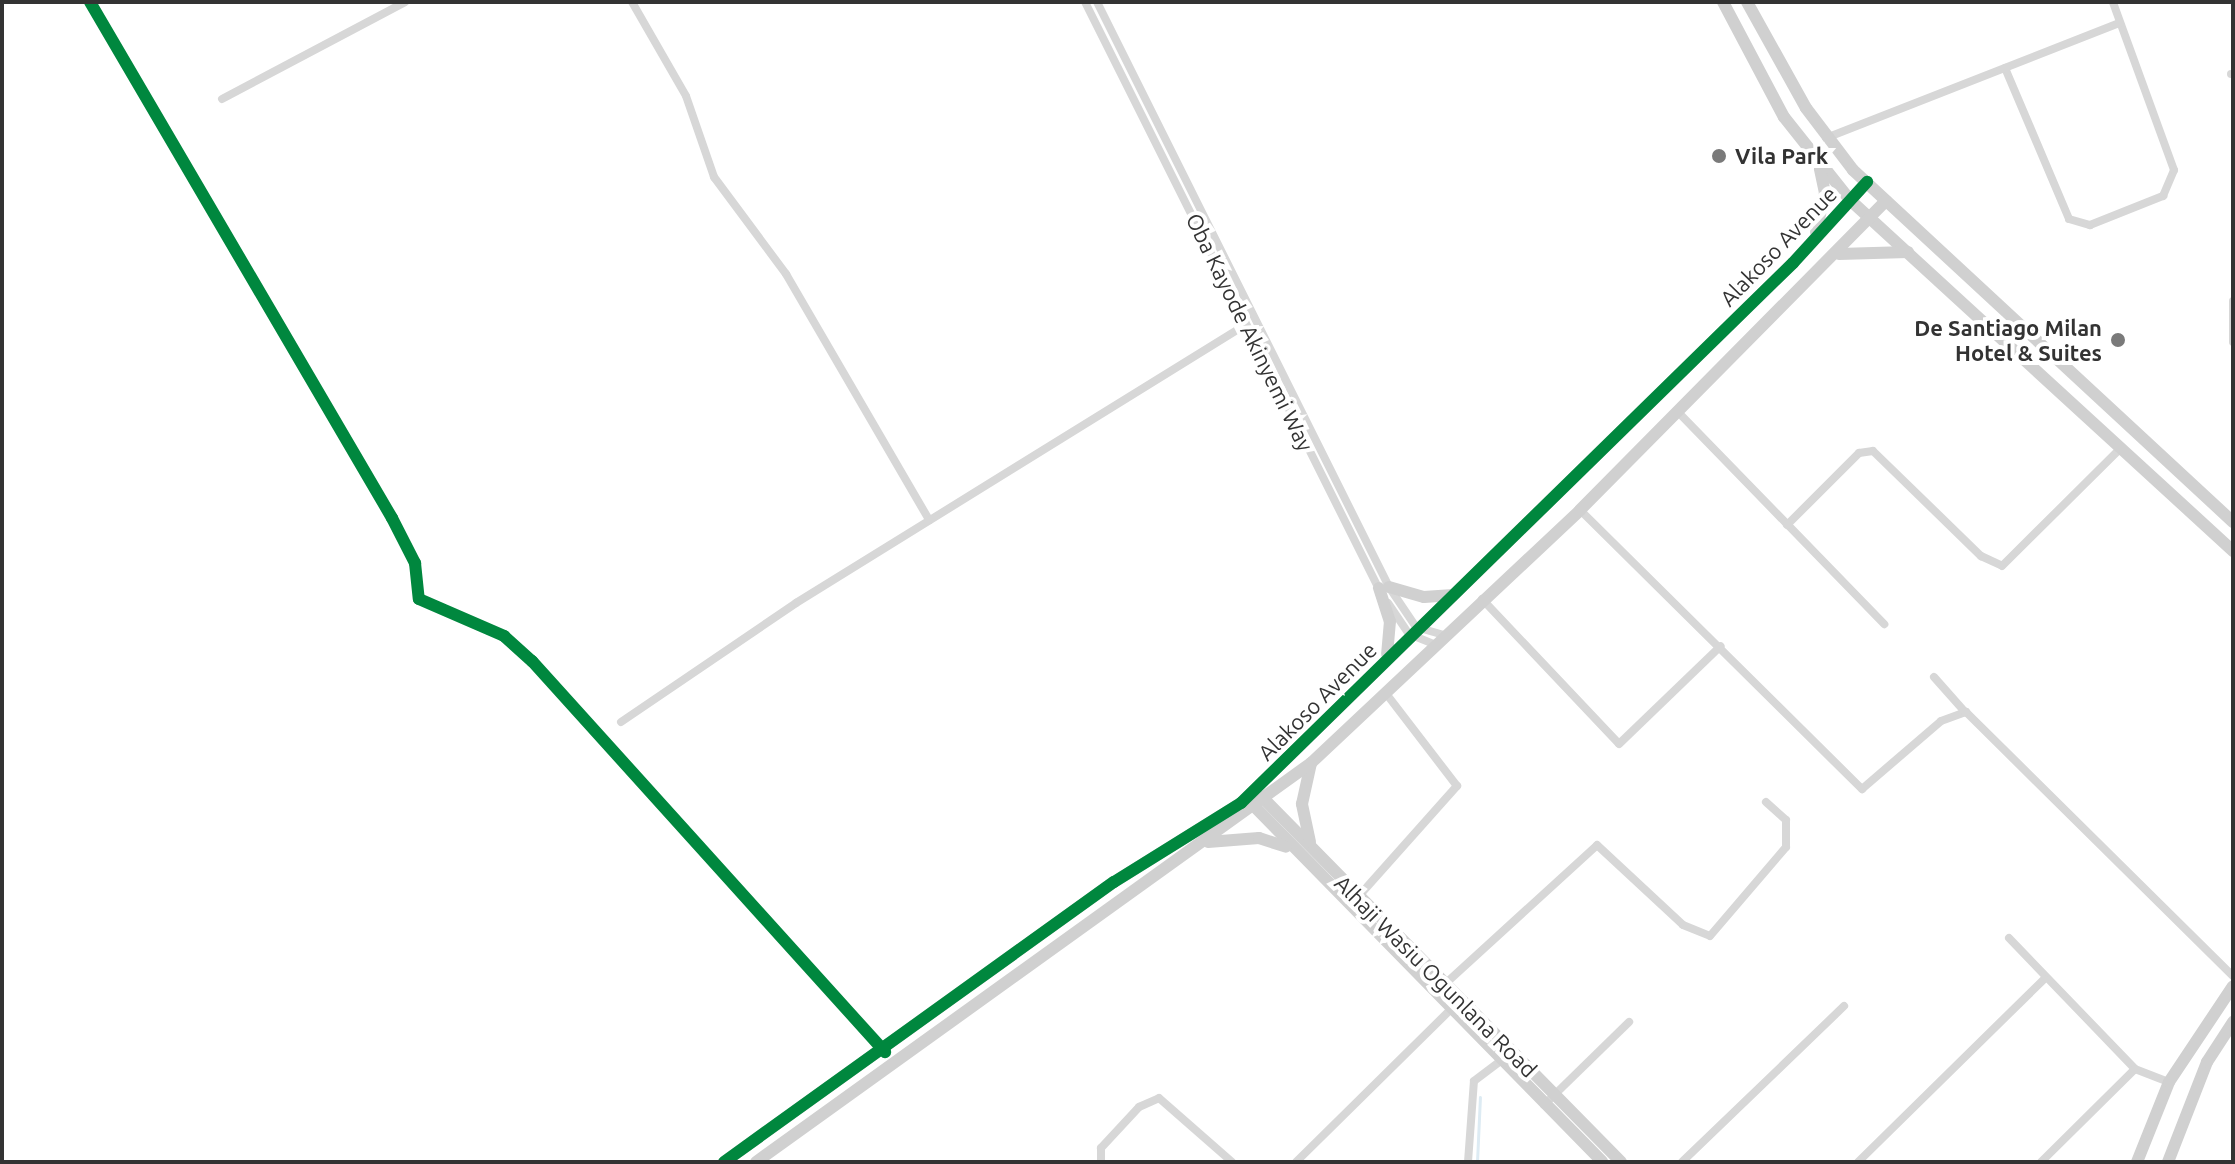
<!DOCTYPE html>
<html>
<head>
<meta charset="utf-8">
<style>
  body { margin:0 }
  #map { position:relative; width:2235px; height:1164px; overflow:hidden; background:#fff; font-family:Ubuntu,sans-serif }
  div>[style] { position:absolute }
  .stream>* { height:3px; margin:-1.5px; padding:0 1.5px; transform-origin:1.5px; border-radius:1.5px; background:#ddebf3 }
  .street>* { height:8px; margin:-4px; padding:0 4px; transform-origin:4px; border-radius:4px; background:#d7d7d7 }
  .secondary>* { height:12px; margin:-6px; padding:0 6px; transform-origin:6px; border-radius:6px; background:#d0d0d0 }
  .cycleway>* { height:12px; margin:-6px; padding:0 6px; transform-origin:6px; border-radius:6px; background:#00873e }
  .dots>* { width:22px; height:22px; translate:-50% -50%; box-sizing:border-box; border:4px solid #fff; border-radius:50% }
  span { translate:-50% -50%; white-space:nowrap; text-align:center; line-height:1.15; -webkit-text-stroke:8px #fff; paint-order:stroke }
  .poi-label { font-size:22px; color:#333; font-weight:700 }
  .left { translate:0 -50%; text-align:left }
  .right { translate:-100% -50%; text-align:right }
  .street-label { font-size:22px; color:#333 }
  .frame { position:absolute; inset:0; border:4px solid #333; pointer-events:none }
</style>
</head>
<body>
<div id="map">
  <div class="stream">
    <i style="left:1477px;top:1162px;width:65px;rotate:-87.4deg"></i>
  </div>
  <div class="street">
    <i style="left:90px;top:2px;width:598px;rotate:59.66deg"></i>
    <i style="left:392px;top:518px;width:51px;rotate:62.9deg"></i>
    <i style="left:415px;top:563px;width:36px;rotate:84deg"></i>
    <i style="left:419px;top:599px;width:93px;rotate:23.5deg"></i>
    <i style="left:504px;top:636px;width:38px;rotate:42deg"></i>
    <i style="left:532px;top:661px;width:525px;rotate:47.93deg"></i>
    <i style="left:632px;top:2px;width:108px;rotate:60.1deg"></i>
    <i style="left:686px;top:96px;width:86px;rotate:70.9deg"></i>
    <i style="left:714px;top:177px;width:121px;rotate:53.4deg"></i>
    <i style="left:786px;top:274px;width:285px;rotate:59.8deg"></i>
    <i style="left:1085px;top:2px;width:659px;rotate:63.4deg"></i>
    <i style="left:1097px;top:2px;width:654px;rotate:63.47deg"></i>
    <i style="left:1389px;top:587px;width:48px;rotate:56deg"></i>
    <i style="left:1416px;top:627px;width:29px;rotate:16deg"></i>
    <i style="left:2005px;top:68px;width:164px;rotate:67deg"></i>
    <i style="left:2069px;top:219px;width:22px;rotate:16deg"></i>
    <i style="left:2090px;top:225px;width:79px;rotate:-21.7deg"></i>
    <i style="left:2163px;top:196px;width:28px;rotate:-67deg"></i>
    <i style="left:2174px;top:170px;width:179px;rotate:-110deg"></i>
    <i style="left:2231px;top:74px;width:2px"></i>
    <i style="left:222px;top:99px;width:207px;rotate:-27.9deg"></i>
    <i style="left:1826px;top:138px;width:315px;rotate:-21.4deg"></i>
    <i style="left:2233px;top:301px;width:41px;rotate:90deg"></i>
    <i style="left:1678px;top:412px;width:296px;rotate:45.8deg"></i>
    <i style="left:1580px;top:510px;width:397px;rotate:44.7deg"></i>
    <i style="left:1862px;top:789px;width:104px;rotate:-40.7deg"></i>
    <i style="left:1941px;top:721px;width:27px;rotate:-20deg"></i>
    <i style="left:1966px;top:712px;width:375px;rotate:44.7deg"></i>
    <i style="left:1787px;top:525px;width:102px;rotate:-45deg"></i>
    <i style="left:1859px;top:453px;width:14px;rotate:-8deg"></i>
    <i style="left:1873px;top:451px;width:151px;rotate:44.2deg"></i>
    <i style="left:1981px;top:556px;width:23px;rotate:25deg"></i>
    <i style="left:2002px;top:566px;width:168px;rotate:-44.8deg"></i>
    <i style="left:1482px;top:599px;width:199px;rotate:46.6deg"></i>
    <i style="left:1619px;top:744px;width:141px;rotate:-43.9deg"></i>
    <i style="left:1388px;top:603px;width:37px;rotate:56deg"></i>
    <i style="left:1409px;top:634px;width:27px;rotate:22deg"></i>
    <i style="left:1934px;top:677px;width:47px;rotate:48.5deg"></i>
    <i style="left:621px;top:722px;width:212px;rotate:-34.2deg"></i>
    <i style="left:796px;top:603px;width:528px;rotate:-31.76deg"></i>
    <i style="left:1358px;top:897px;width:149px;rotate:-48.3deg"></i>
    <i style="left:1457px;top:786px;width:118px;rotate:-127.5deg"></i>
    <i style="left:2009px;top:938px;width:182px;rotate:46.1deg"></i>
    <i style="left:2135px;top:1069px;width:36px;rotate:21deg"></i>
    <i style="left:1445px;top:984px;width:206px;rotate:-42.4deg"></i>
    <i style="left:1597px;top:845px;width:117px;rotate:42.9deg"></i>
    <i style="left:1683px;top:925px;width:29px;rotate:22deg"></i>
    <i style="left:1710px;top:936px;width:117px;rotate:-49.5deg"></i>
    <i style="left:1786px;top:847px;width:27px;rotate:-90deg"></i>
    <i style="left:1786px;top:820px;width:27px;rotate:-138deg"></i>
    <i style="left:1544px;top:1105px;width:119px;rotate:-44.3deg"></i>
    <i style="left:1101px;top:1162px;width:14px;rotate:-90deg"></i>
    <i style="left:1101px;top:1148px;width:56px;rotate:-47.2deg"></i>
    <i style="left:1139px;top:1107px;width:22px;rotate:-24deg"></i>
    <i style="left:1159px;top:1098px;width:97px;rotate:41.2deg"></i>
    <i style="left:1296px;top:1162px;width:223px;rotate:-44.6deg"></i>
    <i style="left:1468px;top:1162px;width:81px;rotate:-85.8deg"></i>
    <i style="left:1474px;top:1081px;width:34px;rotate:-37deg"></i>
    <i style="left:1682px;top:1162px;width:225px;rotate:-43.9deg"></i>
    <i style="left:1858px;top:1162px;width:261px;rotate:-44.5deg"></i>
    <i style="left:2041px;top:1162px;width:132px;rotate:-44.7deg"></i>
  </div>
  <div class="secondary">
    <i style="left:1723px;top:2px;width:130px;rotate:62.1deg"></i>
    <i style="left:1784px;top:117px;width:106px;rotate:51.5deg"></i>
    <i style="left:1850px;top:200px;width:520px;rotate:42.5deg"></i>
    <i style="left:1747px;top:2px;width:121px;rotate:60.9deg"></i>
    <i style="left:1806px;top:108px;width:78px;rotate:52.8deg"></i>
    <i style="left:1853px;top:170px;width:518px;rotate:42.81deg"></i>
    <i style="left:1816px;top:232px;width:40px;rotate:-77deg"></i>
    <i style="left:1825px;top:193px;width:25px;rotate:-102deg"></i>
    <i style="left:1839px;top:254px;width:69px;rotate:-1.7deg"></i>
    <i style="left:1389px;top:587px;width:36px;rotate:16deg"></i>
    <i style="left:1424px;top:597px;width:29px;rotate:-4deg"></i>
    <i style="left:1379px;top:588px;width:35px;rotate:72deg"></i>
    <i style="left:1390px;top:621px;width:33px;rotate:95deg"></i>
    <i style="left:1262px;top:797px;width:512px;rotate:45.47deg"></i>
    <i style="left:1253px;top:805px;width:499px;rotate:45.6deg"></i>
    <i style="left:1208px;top:842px;width:51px;rotate:-4.5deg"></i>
    <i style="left:1259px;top:838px;width:28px;rotate:18deg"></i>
    <i style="left:1310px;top:842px;width:39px;rotate:-102deg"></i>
    <i style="left:1302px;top:804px;width:42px;rotate:-77.6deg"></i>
    <i style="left:724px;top:1162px;width:480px;rotate:-35.7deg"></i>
    <i style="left:1114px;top:882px;width:150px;rotate:-31.9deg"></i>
    <i style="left:1241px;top:803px;width:772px;rotate:-44.37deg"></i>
    <i style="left:1793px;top:263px;width:110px;rotate:-47.6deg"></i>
    <i style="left:756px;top:1162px;width:684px;rotate:-35.71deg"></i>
    <i style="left:1311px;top:763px;width:369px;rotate:-43.2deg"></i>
    <i style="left:1580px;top:510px;width:435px;rotate:-45.3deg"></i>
    <i style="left:2137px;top:1162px;width:86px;rotate:-68.2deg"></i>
    <i style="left:2169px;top:1082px;width:115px;rotate:-56.3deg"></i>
    <i style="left:2168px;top:1162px;width:107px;rotate:-68.7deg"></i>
    <i style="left:2207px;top:1062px;width:48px;rotate:-57deg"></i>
  </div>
  <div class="cycleway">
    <i style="left:90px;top:2px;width:598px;rotate:59.66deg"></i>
    <i style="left:392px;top:518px;width:51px;rotate:62.9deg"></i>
    <i style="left:415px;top:563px;width:36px;rotate:84deg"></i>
    <i style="left:419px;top:599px;width:93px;rotate:23.5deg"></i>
    <i style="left:504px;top:636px;width:38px;rotate:42deg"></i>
    <i style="left:532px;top:661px;width:527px;rotate:47.92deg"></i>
    <i style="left:724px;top:1162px;width:480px;rotate:-35.7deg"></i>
    <i style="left:1114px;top:882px;width:150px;rotate:-31.9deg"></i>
    <i style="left:1241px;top:803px;width:772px;rotate:-44.37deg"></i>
    <i style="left:1793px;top:263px;width:110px;rotate:-47.6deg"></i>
  </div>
  <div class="dots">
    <i style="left:1719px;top:156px;background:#7a7a7a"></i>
    <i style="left:2118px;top:340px;background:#7a7a7a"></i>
  </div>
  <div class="poi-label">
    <span class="left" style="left:1735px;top:156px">Vila Park</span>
    <span class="right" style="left:2102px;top:340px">De Santiago Milan<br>Hotel &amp; Suites</span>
  </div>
  <div class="street-label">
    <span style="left:1778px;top:246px;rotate:-46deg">Alakoso Avenue</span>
    <span style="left:1250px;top:332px;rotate:64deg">Oba Kayode Akinyemi Way</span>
    <span style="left:1317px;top:701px;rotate:-45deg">Alakoso Avenue</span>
    <span style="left:1436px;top:976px;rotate:45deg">Alhaji Wasiu Ogunlana Road</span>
  </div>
  <div class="frame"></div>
</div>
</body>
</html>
